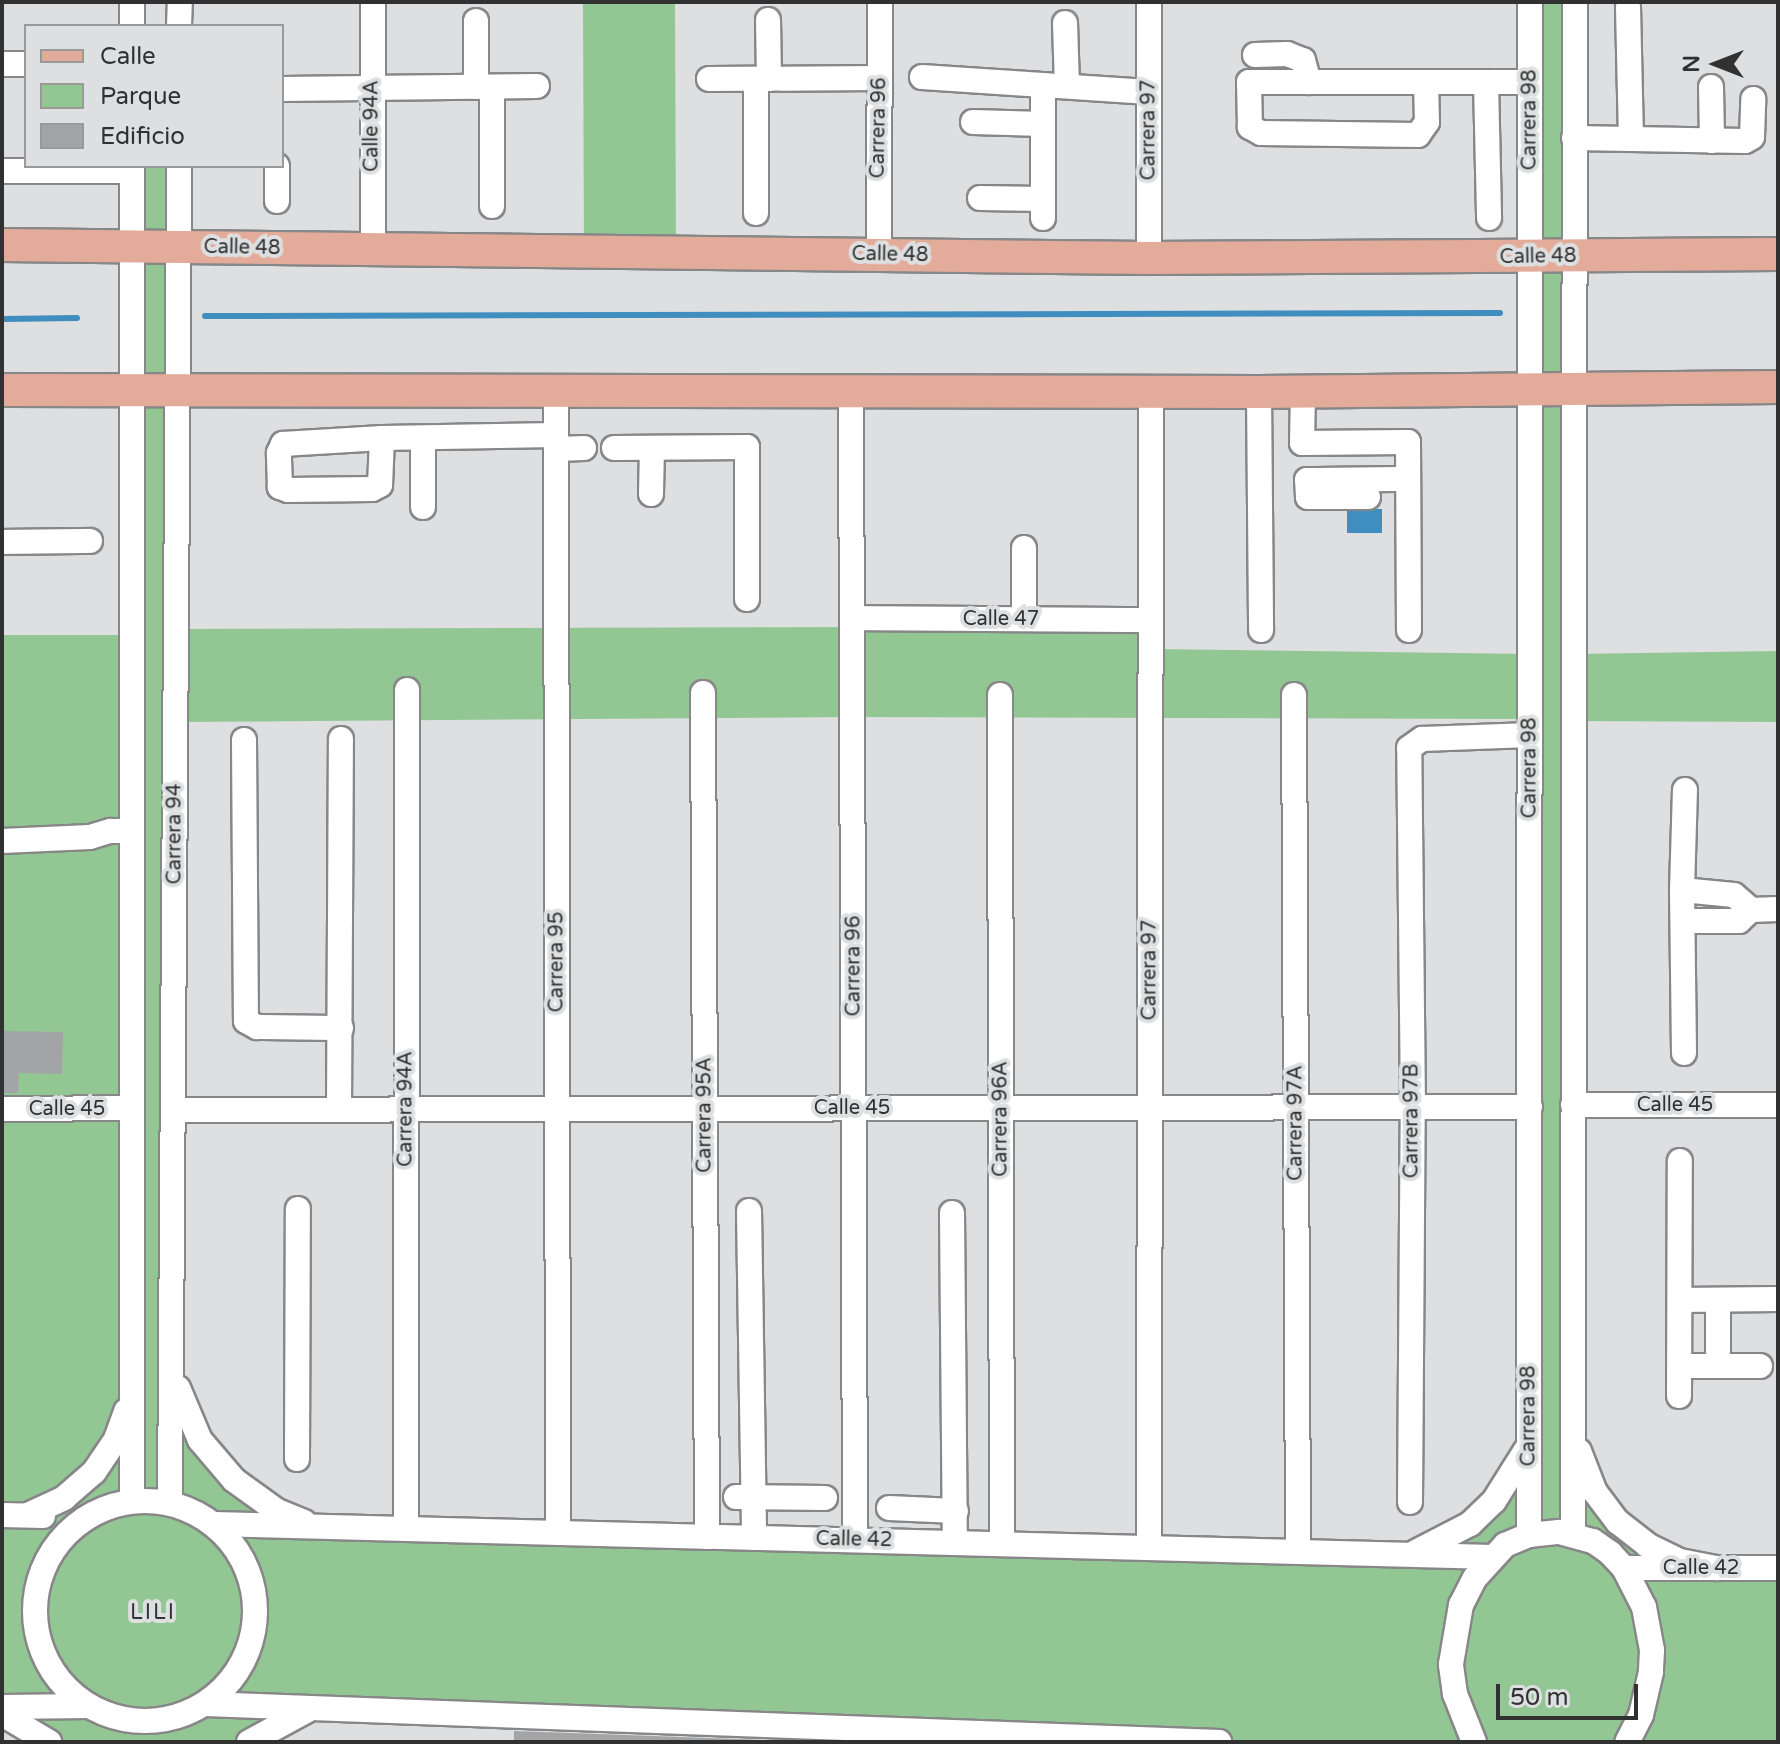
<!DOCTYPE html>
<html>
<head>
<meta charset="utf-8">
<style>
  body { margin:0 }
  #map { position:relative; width:1780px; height:1744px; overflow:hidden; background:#dedfe0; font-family:"Varela Round",sans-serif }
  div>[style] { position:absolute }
  .green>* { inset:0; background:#92c794 }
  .water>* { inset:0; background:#408dbf }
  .stream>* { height:6px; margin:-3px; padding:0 3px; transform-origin:3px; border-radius:3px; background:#408dbf }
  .building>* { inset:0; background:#a3a4a5 }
  .roads { filter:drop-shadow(2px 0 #878788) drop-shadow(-2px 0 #878788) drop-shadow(0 2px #878788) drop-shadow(0 -2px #878788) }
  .minor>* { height:24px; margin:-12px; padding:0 12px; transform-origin:12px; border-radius:12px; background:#fff }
  .minor>.ring { margin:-12px; padding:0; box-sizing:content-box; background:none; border:24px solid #fff; border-radius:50% }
  .major>* { height:32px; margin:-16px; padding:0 16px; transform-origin:16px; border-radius:16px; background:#e3ac9a }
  span { translate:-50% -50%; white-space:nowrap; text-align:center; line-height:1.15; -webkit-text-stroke:8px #dedfe0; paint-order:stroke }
  .street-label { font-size:20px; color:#313131 }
  .neighbourhood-label { font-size:22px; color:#343536; letter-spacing:2px }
  .frame { position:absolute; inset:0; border:4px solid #313131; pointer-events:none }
  .legend { position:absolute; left:24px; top:24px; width:260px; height:144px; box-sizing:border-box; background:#dedfe0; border:2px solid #99999a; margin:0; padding:10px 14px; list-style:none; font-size:24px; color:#313131 }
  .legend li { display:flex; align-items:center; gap:16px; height:40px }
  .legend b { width:40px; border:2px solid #99999a }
  .north { position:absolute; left:1676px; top:24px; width:80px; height:80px; -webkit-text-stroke:6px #dedfe0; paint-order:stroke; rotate:270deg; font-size:22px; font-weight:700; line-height:32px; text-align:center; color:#313131 }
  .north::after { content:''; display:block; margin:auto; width:28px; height:36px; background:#313131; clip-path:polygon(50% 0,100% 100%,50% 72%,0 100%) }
  .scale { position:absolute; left:1496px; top:1684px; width:142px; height:36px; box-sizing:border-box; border:4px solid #313131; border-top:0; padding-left:10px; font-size:24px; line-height:28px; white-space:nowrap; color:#313131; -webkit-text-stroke:6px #dedfe0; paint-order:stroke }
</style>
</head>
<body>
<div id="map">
  <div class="green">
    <i style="clip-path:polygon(583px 2px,675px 2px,676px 252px,584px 252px)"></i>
    <i style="clip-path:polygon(evenodd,1530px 2px,1575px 2px,1574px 654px,1778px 651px,1778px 722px,1573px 721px,1580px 1458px,1647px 1545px,1778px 1568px,1778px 1742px,1219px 1742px,310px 1710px,249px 1742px,49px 1742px,2px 1714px,2px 635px,131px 635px,132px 166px,179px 166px,177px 629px,852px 627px,1150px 620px,1151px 649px,1530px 654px,1530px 2px,853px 717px,1530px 719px,1529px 1444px,1441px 1542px,1410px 1555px,300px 1521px,200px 1439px,173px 1366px,176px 722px,853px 717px)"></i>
  </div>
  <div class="water">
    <i style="clip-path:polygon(1347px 509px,1382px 509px,1382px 533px,1347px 533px)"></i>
  </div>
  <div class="stream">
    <i style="left:205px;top:316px;width:1295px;rotate:-0.13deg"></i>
    <i style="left:2px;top:319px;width:75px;rotate:-0.8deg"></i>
  </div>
  <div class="building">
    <i style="clip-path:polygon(2px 1031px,63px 1032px,62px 1074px,19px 1073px,18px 1093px,2px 1093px)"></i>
    <i style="clip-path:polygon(514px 1731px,818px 1742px,514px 1742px)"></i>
  </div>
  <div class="roads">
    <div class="minor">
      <i style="left:132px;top:2px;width:24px;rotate:90deg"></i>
      <i style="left:1628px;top:7px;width:132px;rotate:88.7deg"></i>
      <i style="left:768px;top:20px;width:59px;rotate:89deg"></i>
      <i style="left:476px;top:21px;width:66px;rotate:90deg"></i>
      <i style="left:1065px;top:23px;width:63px;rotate:88.2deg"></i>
      <i style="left:179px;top:26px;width:24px;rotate:-88deg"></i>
      <i style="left:1255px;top:55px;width:32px;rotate:-2deg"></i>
      <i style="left:1287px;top:54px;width:17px;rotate:21deg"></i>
      <i style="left:1303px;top:60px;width:23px;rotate:75deg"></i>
      <i style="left:2px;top:64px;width:24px"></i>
      <i style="left:922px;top:77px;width:227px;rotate:3.8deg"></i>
      <i style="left:709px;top:79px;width:171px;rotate:-0.3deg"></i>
      <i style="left:756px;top:79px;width:134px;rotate:90deg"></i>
      <i style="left:1426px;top:82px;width:40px;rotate:88.6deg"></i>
      <i style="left:1427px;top:122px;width:16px;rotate:125deg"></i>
      <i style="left:1418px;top:135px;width:157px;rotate:-179.3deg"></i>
      <i style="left:1261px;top:133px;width:13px;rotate:-151deg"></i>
      <i style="left:1250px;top:127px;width:45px;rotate:-91.3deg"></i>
      <i style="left:1249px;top:82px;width:281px"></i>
      <i style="left:1486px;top:82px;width:136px;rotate:88.7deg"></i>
      <i style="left:1043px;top:85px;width:133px;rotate:90deg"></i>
      <i style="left:492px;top:87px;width:119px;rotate:90deg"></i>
      <i style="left:1711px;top:87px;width:54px;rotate:88.9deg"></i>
      <i style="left:282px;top:89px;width:255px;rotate:-0.7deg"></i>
      <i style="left:973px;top:122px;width:70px;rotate:1.6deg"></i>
      <i style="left:1574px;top:138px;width:171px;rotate:1deg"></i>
      <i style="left:1745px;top:141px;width:8px;rotate:-30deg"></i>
      <i style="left:1752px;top:137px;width:38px;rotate:-88deg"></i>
      <i style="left:132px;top:166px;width:1335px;rotate:90deg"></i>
      <i style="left:277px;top:166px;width:35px;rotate:90deg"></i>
      <i style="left:2px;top:171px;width:130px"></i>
      <i style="left:980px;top:198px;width:63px;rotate:0.9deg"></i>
      <i style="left:373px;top:249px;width:247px;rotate:-90deg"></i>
      <i style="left:879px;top:255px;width:253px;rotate:-89.8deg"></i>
      <i style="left:1149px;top:258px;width:256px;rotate:-90deg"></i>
      <i style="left:556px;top:391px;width:1142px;rotate:89.9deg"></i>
      <i style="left:851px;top:391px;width:1149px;rotate:89.8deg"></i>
      <i style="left:1303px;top:391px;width:52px;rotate:91.1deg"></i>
      <i style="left:1302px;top:443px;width:106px;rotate:-0.5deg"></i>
      <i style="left:1408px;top:442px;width:188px;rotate:89.7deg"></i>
      <i style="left:1259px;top:392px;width:238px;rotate:89.5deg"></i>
      <i style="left:382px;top:438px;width:47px;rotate:92.4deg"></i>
      <i style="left:380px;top:485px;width:9px;rotate:153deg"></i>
      <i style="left:372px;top:489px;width:84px;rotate:179.3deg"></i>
      <i style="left:288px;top:490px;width:9px;rotate:-159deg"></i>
      <i style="left:280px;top:487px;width:34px;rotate:-92deg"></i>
      <i style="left:279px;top:453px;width:10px;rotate:-66deg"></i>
      <i style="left:283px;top:444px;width:99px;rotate:-3.5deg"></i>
      <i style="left:382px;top:438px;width:174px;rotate:-1deg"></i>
      <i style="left:614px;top:448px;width:133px;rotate:-0.4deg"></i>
      <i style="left:747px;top:447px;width:152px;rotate:90deg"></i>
      <i style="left:556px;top:449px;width:28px;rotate:-2deg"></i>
      <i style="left:651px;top:494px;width:46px;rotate:-88.8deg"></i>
      <i style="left:1368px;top:497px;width:60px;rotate:180deg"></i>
      <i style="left:1308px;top:497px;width:17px;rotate:-93deg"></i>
      <i style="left:1307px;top:480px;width:101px;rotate:-0.6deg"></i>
      <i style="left:423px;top:507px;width:69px;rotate:-90deg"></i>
      <i style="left:2px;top:542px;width:88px;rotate:-0.7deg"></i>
      <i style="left:1024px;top:548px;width:71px;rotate:90deg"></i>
      <i style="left:853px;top:618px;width:297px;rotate:0.4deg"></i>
      <i style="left:703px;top:693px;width:844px;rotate:89.73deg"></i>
      <i style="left:1000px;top:695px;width:849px;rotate:89.87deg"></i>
      <i style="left:1294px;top:695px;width:857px;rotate:89.73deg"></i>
      <i style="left:244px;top:740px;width:281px;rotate:89.6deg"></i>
      <i style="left:246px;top:1021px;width:13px;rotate:29deg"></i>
      <i style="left:257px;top:1027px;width:84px;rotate:0.7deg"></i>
      <i style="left:2px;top:841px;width:88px;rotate:-2.6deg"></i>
      <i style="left:90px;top:837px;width:21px;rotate:-17deg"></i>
      <i style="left:110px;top:831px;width:22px"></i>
      <i style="left:1682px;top:890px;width:52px;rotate:5.5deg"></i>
      <i style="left:1734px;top:895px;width:23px;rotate:41deg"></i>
      <i style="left:1751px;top:910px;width:27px;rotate:-2deg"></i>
      <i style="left:1696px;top:921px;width:43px"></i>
      <i style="left:1739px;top:921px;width:16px;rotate:-43deg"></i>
      <i style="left:1684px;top:1053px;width:163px;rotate:-90.7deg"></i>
      <i style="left:1682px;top:890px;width:100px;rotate:-88.3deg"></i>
      <i style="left:1573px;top:1105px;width:205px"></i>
      <i style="left:2px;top:1109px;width:129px;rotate:-0.4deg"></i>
      <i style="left:339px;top:1109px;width:370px;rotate:-89.7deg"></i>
      <i style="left:174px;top:1110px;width:1356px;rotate:-0.13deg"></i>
      <i style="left:749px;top:1211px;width:327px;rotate:89.1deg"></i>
      <i style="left:952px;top:1213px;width:330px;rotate:89.5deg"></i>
      <i style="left:1680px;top:1300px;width:98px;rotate:-0.6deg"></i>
      <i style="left:1718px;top:1351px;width:50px;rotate:-90deg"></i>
      <i style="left:1680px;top:1366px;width:80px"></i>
      <i style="left:178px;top:1388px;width:56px;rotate:67.1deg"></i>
      <i style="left:200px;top:1440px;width:52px;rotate:49.6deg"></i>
      <i style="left:234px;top:1480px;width:53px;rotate:35.8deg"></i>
      <i style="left:277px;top:1511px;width:29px;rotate:22deg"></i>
      <i style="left:1679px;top:1396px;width:235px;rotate:-89.8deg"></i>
      <i style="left:1579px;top:1451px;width:44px;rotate:68.7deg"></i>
      <i style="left:1595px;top:1492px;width:38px;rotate:53deg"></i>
      <i style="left:1618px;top:1522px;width:37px;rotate:38deg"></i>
      <i style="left:1647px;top:1545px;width:37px;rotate:26deg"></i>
      <i style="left:1680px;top:1561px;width:38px;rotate:11deg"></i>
      <i style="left:297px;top:1459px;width:250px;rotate:-89.8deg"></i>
      <i style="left:736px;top:1497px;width:89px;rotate:0.6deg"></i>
      <i class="ring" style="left:35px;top:1501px;width:196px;height:196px"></i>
      <i style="left:170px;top:1502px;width:1336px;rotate:-89.61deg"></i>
      <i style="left:1410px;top:1502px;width:395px;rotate:-89.6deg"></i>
      <i style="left:1413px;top:1107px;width:359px;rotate:-90.6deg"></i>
      <i style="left:1409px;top:748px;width:16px;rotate:-35deg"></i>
      <i style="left:1422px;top:739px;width:108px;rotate:-2.1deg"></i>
      <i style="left:889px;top:1508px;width:67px;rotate:2.6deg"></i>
      <i style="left:2px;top:1515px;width:41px;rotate:1.4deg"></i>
      <i style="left:28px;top:1515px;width:40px;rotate:-25deg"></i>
      <i style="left:64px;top:1498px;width:40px;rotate:-41deg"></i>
      <i style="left:94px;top:1472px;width:40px;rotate:-56deg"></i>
      <i style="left:116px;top:1439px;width:30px;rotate:-70deg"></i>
      <i style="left:214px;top:1524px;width:1279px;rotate:1.48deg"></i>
      <i style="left:406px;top:1529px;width:839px;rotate:-89.93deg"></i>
      <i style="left:1573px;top:1534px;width:1532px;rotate:-89.93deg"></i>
      <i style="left:1529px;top:1535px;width:1533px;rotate:-89.96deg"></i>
      <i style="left:1149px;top:1548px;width:1156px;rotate:-89.9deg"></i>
      <i style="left:1416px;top:1552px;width:61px;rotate:-27.4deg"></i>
      <i style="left:1470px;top:1524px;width:33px;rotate:-44deg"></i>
      <i style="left:1494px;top:1501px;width:60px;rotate:-57.9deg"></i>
      <i style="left:1624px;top:1568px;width:154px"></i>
      <i style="left:205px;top:1704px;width:1015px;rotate:2.15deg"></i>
      <i style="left:2px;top:1707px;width:87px;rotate:-0.7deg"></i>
      <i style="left:2px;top:1714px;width:55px;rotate:30.8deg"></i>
      <i style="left:249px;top:1742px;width:65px;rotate:-28.5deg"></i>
      <i style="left:1474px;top:1742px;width:52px;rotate:-111.6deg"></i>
      <i style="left:1455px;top:1694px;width:30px;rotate:-98deg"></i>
      <i style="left:1451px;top:1664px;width:60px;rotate:-80.4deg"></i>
      <i style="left:1461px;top:1605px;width:30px;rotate:-63deg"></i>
      <i style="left:1475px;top:1578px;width:45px;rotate:-47.7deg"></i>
      <i style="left:1505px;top:1545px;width:26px;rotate:-23deg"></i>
      <i style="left:1529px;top:1535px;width:30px;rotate:-6deg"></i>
      <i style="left:1559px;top:1532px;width:35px;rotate:15deg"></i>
      <i style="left:1593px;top:1541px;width:21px;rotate:35deg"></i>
      <i style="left:1610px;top:1553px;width:21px;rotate:47deg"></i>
      <i style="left:1624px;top:1568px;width:44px;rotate:62.9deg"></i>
      <i style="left:1644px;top:1607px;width:44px;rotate:79.5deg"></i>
      <i style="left:1652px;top:1650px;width:22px;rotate:93deg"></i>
      <i style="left:1651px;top:1672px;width:44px;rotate:103.1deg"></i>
      <i style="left:1641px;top:1715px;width:30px;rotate:117deg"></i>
    </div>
    <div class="major">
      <i style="left:2px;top:245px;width:1147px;rotate:0.65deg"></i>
      <i style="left:1149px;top:258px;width:629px;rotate:-0.36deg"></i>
      <i style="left:2px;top:390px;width:1257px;rotate:0.09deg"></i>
      <i style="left:1259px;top:392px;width:519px;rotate:-0.55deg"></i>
    </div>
  </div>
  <div class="street-label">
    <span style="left:1530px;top:120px;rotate:-90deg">Carrera 98</span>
    <span style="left:372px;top:126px;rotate:-90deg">Calle 94A</span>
    <span style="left:879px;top:128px;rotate:-89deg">Carrera 96</span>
    <span style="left:1149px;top:130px;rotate:-90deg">Carrera 97</span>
    <span style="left:242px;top:248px;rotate:1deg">Calle 48</span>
    <span style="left:890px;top:255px;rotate:1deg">Calle 48</span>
    <span style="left:1538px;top:257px;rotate:-1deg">Calle 48</span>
    <span style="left:1001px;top:619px">Calle 47</span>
    <span style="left:1530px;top:768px;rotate:-90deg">Carrera 98</span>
    <span style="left:175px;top:834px;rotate:-90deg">Carrera 94</span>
    <span style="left:557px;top:962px;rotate:-90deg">Carrera 95</span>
    <span style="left:854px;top:966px;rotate:-90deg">Carrera 96</span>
    <span style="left:1150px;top:970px;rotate:-90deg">Carrera 97</span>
    <span style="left:1675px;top:1105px">Calle 45</span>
    <span style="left:852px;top:1108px">Calle 45</span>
    <span style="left:67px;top:1109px">Calle 45</span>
    <span style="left:406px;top:1109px;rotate:-90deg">Carrera 94A</span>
    <span style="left:705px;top:1115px;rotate:-90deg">Carrera 95A</span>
    <span style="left:1001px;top:1119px;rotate:-90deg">Carrera 96A</span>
    <span style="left:1412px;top:1121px;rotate:-90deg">Carrera 97B</span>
    <span style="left:1296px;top:1123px;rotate:-90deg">Carrera 97A</span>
    <span style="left:1529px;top:1416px;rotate:-90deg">Carrera 98</span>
    <span style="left:854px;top:1540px;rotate:1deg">Calle 42</span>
    <span style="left:1701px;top:1568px">Calle 42</span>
  </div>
  <div class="neighbourhood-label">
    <span style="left:153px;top:1613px">LILI</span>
  </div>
  <div class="frame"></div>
  <ul class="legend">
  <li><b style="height:10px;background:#e3ac9a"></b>Calle</li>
  <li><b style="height:22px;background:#92c794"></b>Parque</li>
  <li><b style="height:22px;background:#a3a4a5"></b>Edificio</li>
  </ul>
  <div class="north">N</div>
  <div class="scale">50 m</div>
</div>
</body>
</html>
